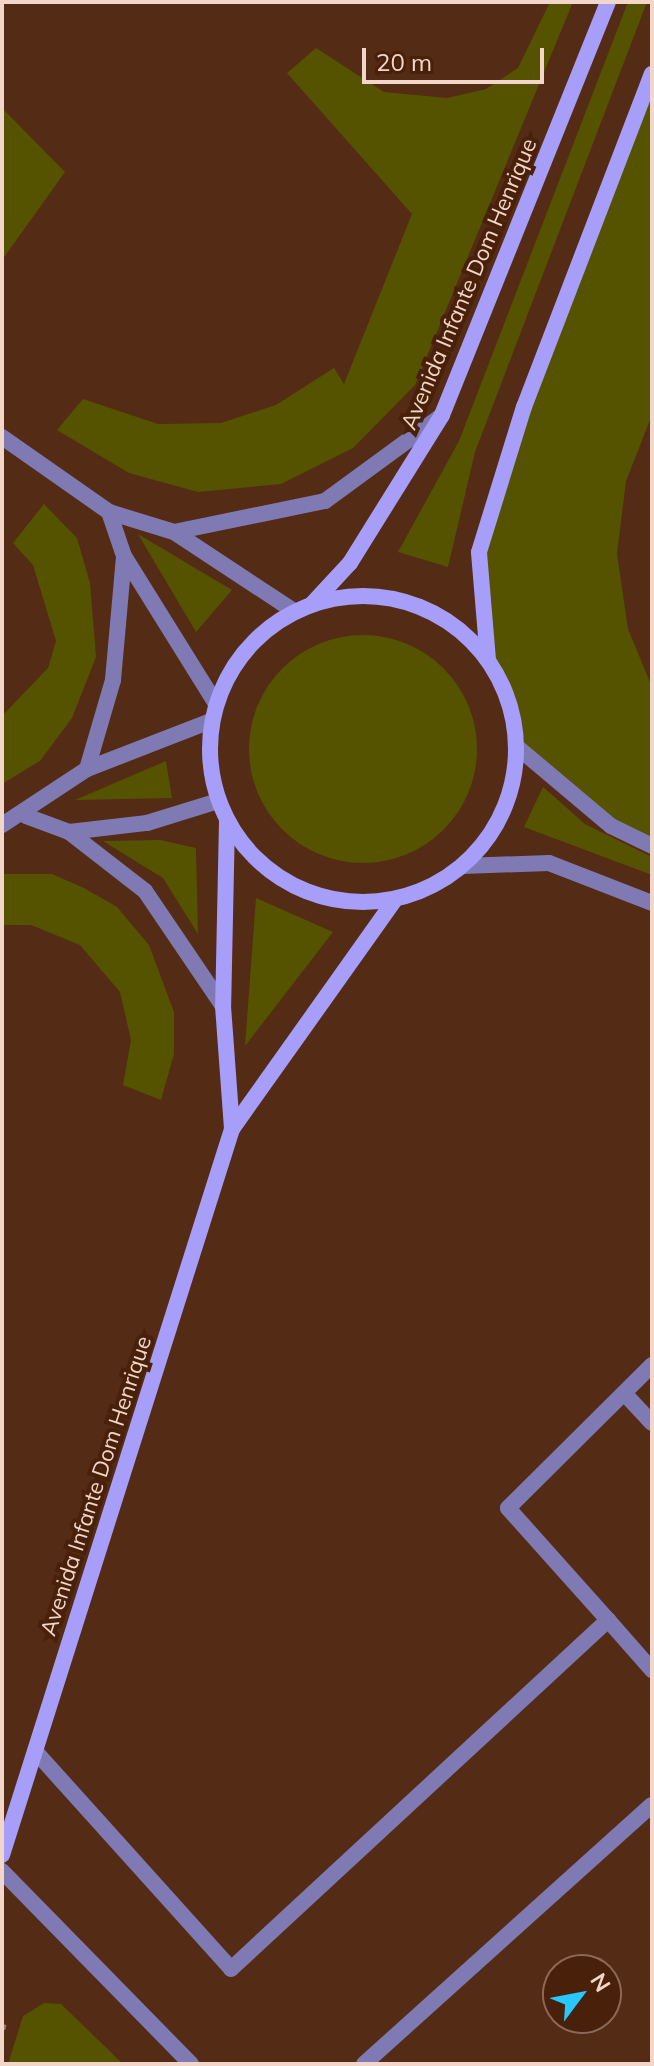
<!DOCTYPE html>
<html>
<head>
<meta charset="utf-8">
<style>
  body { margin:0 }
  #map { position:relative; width:654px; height:2066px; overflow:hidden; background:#542b15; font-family:Mulish,sans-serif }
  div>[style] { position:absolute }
  .green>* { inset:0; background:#565300 }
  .round { border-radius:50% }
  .path>* { height:5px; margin-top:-2.5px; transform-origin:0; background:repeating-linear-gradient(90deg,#9a7866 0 6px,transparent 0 10px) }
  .lane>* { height:16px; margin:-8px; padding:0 8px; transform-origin:8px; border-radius:8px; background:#7f7ab3 }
  .street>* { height:16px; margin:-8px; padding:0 8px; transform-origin:8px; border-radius:8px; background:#7f7ab3 }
  .secondary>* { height:16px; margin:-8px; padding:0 8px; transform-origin:8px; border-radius:8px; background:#a79ef9 }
  .secondary>.ring { margin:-8px; padding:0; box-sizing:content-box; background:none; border:16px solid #a79ef9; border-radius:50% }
  span { translate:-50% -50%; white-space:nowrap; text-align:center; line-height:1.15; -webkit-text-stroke:8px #49210a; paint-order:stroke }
  .street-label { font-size:22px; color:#f1d6c9 }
  .frame { position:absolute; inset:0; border:4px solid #f1d6c9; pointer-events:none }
  .north { position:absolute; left:542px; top:1954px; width:80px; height:80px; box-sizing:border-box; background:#49210a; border:2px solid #8c6956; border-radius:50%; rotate:58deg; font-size:22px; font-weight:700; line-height:32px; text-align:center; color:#f1d6c9 }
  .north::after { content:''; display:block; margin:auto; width:28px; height:36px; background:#28c8ff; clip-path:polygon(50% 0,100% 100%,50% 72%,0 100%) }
  .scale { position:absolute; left:362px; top:48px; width:182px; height:36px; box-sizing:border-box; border:4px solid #f1d6c9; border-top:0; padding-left:10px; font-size:24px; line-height:28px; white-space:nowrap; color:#f1d6c9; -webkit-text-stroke:6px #49210a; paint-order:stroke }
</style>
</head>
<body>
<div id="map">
  <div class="green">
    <i style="clip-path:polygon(550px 2px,573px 2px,415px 385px,353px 448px,281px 484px,198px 492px,129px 473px,57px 430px,83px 399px,158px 424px,221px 423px,276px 405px,334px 368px,344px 384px,412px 214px,287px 73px,316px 48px,384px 92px,447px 98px,486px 89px,518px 68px)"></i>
    <i style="clip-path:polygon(628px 2px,647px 2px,475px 452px,448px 567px,398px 552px,459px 441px)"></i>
    <i style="clip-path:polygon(652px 74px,652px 415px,626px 481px,617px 554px,628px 629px,652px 687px,652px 845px,629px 836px,516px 746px,512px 715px,488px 660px,479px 552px)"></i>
    <i style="clip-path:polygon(2px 108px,65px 172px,2px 260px)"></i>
    <i style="clip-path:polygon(44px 504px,77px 538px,90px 583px,96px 657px,72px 718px,40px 761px,2px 784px,2px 716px,48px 668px,56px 641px,33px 565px,13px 543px)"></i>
    <i style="clip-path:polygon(138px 534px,232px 590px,196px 632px)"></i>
    <i class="round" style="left:249px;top:635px;width:228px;height:228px"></i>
    <i style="clip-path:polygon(166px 761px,172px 798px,75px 800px)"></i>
    <i style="clip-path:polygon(543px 787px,585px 824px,652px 857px,652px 875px,524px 827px)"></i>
    <i style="clip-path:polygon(160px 840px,196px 848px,198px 934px,163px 878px,103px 841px)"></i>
    <i style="clip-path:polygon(2px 874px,52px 874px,84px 888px,117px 907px,149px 945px,174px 1012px,174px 1054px,161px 1100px,123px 1085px,131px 1040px,120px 992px,80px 945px,31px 925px,2px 925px)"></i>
    <i style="clip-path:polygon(256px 898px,333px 932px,245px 1046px)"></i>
    <i style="clip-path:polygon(44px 2003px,61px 2004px,123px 2064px,8px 2064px,23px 2016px)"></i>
  </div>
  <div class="path">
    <i style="left:2px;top:2026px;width:4px;rotate:14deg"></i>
  </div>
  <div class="lane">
    <i style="left:624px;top:1393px;width:41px;rotate:47deg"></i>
    <i style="left:608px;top:1620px;width:67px;rotate:48.7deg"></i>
    <i style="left:35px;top:1751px;width:293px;rotate:48deg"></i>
    <i style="left:231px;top:1969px;width:514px;rotate:-42.79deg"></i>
    <i style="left:608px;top:1620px;width:150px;rotate:-131.8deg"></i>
    <i style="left:508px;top:1508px;width:203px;rotate:-44.8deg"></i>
    <i style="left:2px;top:1871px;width:270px;rotate:45.6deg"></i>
    <i style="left:364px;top:2064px;width:387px;rotate:-42deg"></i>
  </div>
  <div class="street">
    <i style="left:2px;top:437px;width:131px;rotate:35deg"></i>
    <i style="left:109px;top:512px;width:68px;rotate:17.1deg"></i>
    <i style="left:174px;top:532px;width:144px;rotate:33.4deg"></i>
    <i style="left:109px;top:512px;width:46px;rotate:71.2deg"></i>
    <i style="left:124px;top:556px;width:174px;rotate:58.1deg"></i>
    <i style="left:174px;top:532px;width:154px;rotate:-11.6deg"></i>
    <i style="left:325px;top:501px;width:144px;rotate:-36.2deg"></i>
    <i style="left:516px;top:746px;width:124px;rotate:40.1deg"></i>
    <i style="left:611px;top:826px;width:46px;rotate:26deg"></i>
    <i style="left:87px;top:769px;width:93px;rotate:-73.7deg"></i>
    <i style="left:113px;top:680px;width:124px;rotate:-84.9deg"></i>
    <i style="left:26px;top:816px;width:46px;rotate:20.4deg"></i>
    <i style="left:69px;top:832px;width:79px;rotate:-6.6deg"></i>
    <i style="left:147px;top:823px;width:74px;rotate:-17.2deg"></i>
    <i style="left:2px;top:825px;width:102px;rotate:-33.4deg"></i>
    <i style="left:87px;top:769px;width:133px;rotate:-21.2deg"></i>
    <i style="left:69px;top:832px;width:96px;rotate:37.8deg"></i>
    <i style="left:145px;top:891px;width:139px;rotate:55.9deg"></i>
    <i style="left:463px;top:866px;width:86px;rotate:-2deg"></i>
    <i style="left:549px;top:863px;width:110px;rotate:21.2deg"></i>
  </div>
  <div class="secondary">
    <i class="ring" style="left:210px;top:596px;width:290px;height:290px"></i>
    <i style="left:312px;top:604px;width:56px;rotate:-47.2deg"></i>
    <i style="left:350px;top:563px;width:174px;rotate:-58.1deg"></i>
    <i style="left:442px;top:415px;width:445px;rotate:-68.1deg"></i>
    <i style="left:488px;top:660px;width:108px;rotate:-94.8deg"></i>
    <i style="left:479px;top:552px;width:152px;rotate:-72.8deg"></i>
    <i style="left:524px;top:407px;width:357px;rotate:-69deg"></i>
    <i style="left:227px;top:821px;width:185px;rotate:91.2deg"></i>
    <i style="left:223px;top:1006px;width:123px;rotate:85.8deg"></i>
    <i style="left:2px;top:1855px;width:762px;rotate:-72.42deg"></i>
    <i style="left:232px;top:1129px;width:281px;rotate:-54.6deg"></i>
  </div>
  <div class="street-label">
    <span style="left:469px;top:284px;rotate:-67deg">Avenida Infante Dom Henrique</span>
    <span style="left:96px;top:1486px;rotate:-72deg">Avenida Infante Dom Henrique</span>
  </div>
  <div class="frame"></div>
  <div class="north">N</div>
  <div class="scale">20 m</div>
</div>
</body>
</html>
